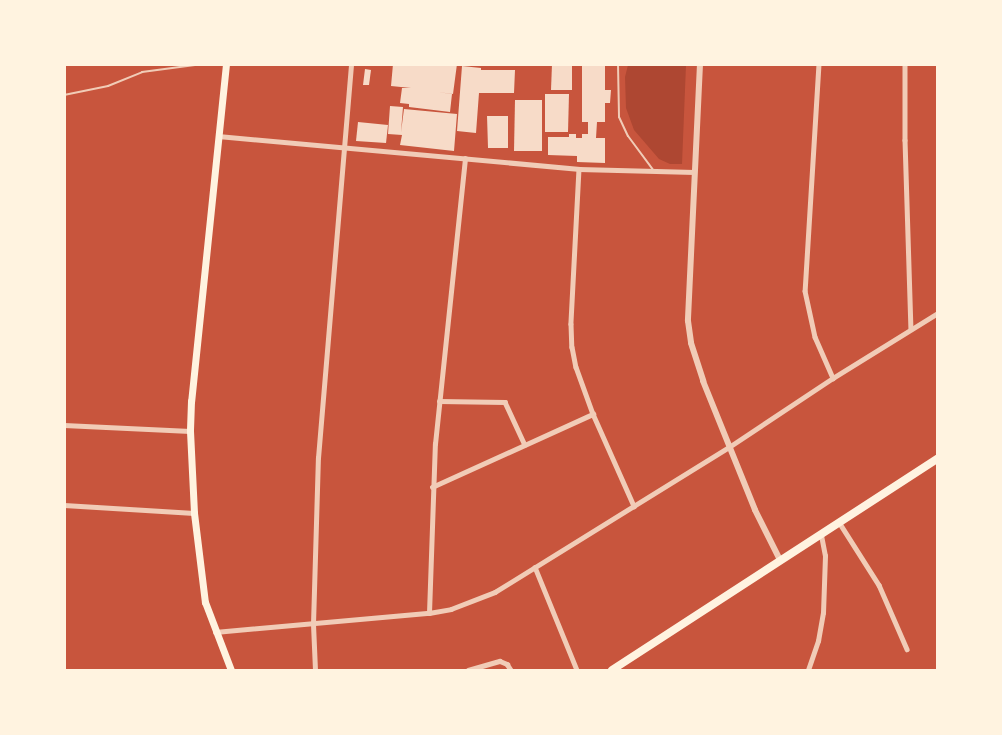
<!DOCTYPE html>
<html>
<head>
<meta charset="utf-8">
<style>
  body { margin:0 }
  #map { position:relative; width:1002px; height:735px; overflow:hidden; background:#c8553d; font-family:Commissioner,sans-serif }
  div>[style] { position:absolute }
  .green>* { inset:0; background:#ae4732 }
  .building>* { inset:0; background:#f7dbc8 }
  .service>* { height:2px; margin:-1px; padding:0 1px; transform-origin:1px; border-radius:1px; background:#f1ccb7 }
  .minor>* { height:4.5px; margin:-2.25px; padding:0 2.25px; transform-origin:2.25px; border-radius:2.25px; background:#f1ccb7 }
  .tertiary>* { height:6px; margin:-3px; padding:0 3px; transform-origin:3px; border-radius:3px; background:#f1ccb7 }
  .secondary>* { height:7px; margin:-3.5px; padding:0 3.5px; transform-origin:3.5px; border-radius:3.5px; background:#fff3e0 }
  .primary>* { height:8px; margin:-4px; padding:0 4px; transform-origin:4px; border-radius:4px; background:#fff3e0 }
  span { translate:-50% -50%; white-space:nowrap; text-align:center; line-height:1.15; -webkit-text-stroke:4.5px #fff3e0; paint-order:stroke }
  .frame { position:absolute; inset:0; border:66px solid #fff3e0; pointer-events:none }
</style>
</head>
<body>
<div id="map">
  <div class="green">
    <i style="clip-path:polygon(628px 65px,686px 65px,682px 164px,670px 164px,659px 159px,634px 130px,626px 108px,625px 77px)"></i>
  </div>
  <div class="building">
    <i style="clip-path:polygon(393px 64px,457px 64px,453px 94px,437px 92px,452px 94px,450px 112px,409px 107px,409px 104px,400px 103px,402px 88px,411px 88px,391px 86px)"></i>
    <i style="clip-path:polygon(552px 64px,572px 64px,572px 90px,551px 90px)"></i>
    <i style="clip-path:polygon(582px 64px,605px 64px,605px 90px,611px 90px,610px 103px,605px 103px,605px 122px,597px 122px,596px 138px,605px 138px,605px 163px,577px 162px,577px 156px,548px 155px,548px 137px,569px 137px,569px 134px,576px 134px,576px 138px,582px 138px,582px 134px,588px 134px,588px 122px,582px 122px)"></i>
    <i style="clip-path:polygon(462px 66px,481px 68px,481px 70px,515px 70px,514px 93px,479px 93px,476px 133px,457px 131px)"></i>
    <i style="clip-path:polygon(365px 69px,371px 70px,369px 85px,363px 85px)"></i>
    <i style="clip-path:polygon(545px 94px,569px 94px,568px 132px,545px 132px)"></i>
    <i style="clip-path:polygon(515px 100px,542px 100px,542px 151px,514px 151px)"></i>
    <i style="clip-path:polygon(390px 106px,403px 107px,401px 132px,404px 109px,457px 114px,454px 151px,400px 145px,402px 135px,388px 134px)"></i>
    <i style="clip-path:polygon(487px 116px,508px 116px,508px 148px,488px 148px)"></i>
    <i style="clip-path:polygon(358px 122px,388px 125px,386px 143px,356px 141px)"></i>
  </div>
  <div class="service">
    <i style="left:618px;top:64px;width:53px;rotate:88.9deg"></i>
    <i style="left:619px;top:117px;width:21px;rotate:65deg"></i>
    <i style="left:628px;top:136px;width:44px;rotate:53.4deg"></i>
    <i style="left:64px;top:95px;width:45px;rotate:-11.6deg"></i>
    <i style="left:108px;top:86px;width:37px;rotate:-22deg"></i>
    <i style="left:142px;top:72px;width:61px;rotate:-7.6deg"></i>
  </div>
  <div class="minor">
    <i style="left:819px;top:64px;width:227px;rotate:93.5deg"></i>
    <i style="left:805px;top:291px;width:47px;rotate:77.7deg"></i>
    <i style="left:815px;top:337px;width:45px;rotate:66.3deg"></i>
    <i style="left:905px;top:64px;width:76px;rotate:90deg"></i>
    <i style="left:905px;top:140px;width:188px;rotate:88.2deg"></i>
    <i style="left:218px;top:136px;width:363px;rotate:5.2deg"></i>
    <i style="left:579px;top:169px;width:115px;rotate:1.5deg"></i>
    <i style="left:579px;top:169px;width:155px;rotate:93deg"></i>
    <i style="left:571px;top:324px;width:23px;rotate:88deg"></i>
    <i style="left:572px;top:347px;width:20px;rotate:79deg"></i>
    <i style="left:576px;top:367px;width:50px;rotate:70.1deg"></i>
    <i style="left:593px;top:414px;width:101px;rotate:66deg"></i>
    <i style="left:439px;top:401px;width:66px;rotate:0.9deg"></i>
    <i style="left:505px;top:402px;width:47px;rotate:65.1deg"></i>
    <i style="left:64px;top:425px;width:126px;rotate:2.7deg"></i>
    <i style="left:432px;top:487px;width:177px;rotate:-24.4deg"></i>
    <i style="left:64px;top:505px;width:130px;rotate:3.5deg"></i>
    <i style="left:839px;top:522px;width:75px;rotate:57.6deg"></i>
    <i style="left:879px;top:585px;width:70px;rotate:66.4deg"></i>
    <i style="left:535px;top:567px;width:111px;rotate:67.8deg"></i>
    <i style="left:429px;top:613px;width:169px;rotate:-88deg"></i>
    <i style="left:435px;top:444px;width:287px;rotate:-84deg"></i>
    <i style="left:215px;top:632px;width:215px;rotate:-5.1deg"></i>
    <i style="left:429px;top:613px;width:22px;rotate:-10deg"></i>
    <i style="left:451px;top:609px;width:47px;rotate:-21.1deg"></i>
    <i style="left:495px;top:592px;width:275px;rotate:-31.8deg"></i>
    <i style="left:729px;top:447px;width:125px;rotate:-33.6deg"></i>
    <i style="left:833px;top:378px;width:123px;rotate:-31.8deg"></i>
    <i style="left:315px;top:670px;width:46px;rotate:-92.5deg"></i>
    <i style="left:313px;top:624px;width:166px;rotate:-88.3deg"></i>
    <i style="left:318px;top:458px;width:395px;rotate:-85.2deg"></i>
    <i style="left:468px;top:670px;width:33px;rotate:-16deg"></i>
    <i style="left:500px;top:661px;width:8px;rotate:23deg"></i>
    <i style="left:507px;top:664px;width:7px;rotate:56deg"></i>
    <i style="left:808px;top:670px;width:31px;rotate:-71deg"></i>
    <i style="left:818px;top:641px;width:28px;rotate:-80deg"></i>
    <i style="left:823px;top:613px;width:57px;rotate:-88deg"></i>
    <i style="left:825px;top:556px;width:21px;rotate:-101deg"></i>
  </div>
  <div class="tertiary">
    <i style="left:700px;top:64px;width:257px;rotate:92.7deg"></i>
    <i style="left:688px;top:321px;width:22px;rotate:82deg"></i>
    <i style="left:691px;top:343px;width:40px;rotate:72deg"></i>
    <i style="left:703px;top:381px;width:139px;rotate:68deg"></i>
    <i style="left:755px;top:510px;width:56px;rotate:63.4deg"></i>
  </div>
  <div class="secondary">
    <i style="left:226px;top:64px;width:339px;rotate:95.9deg"></i>
    <i style="left:191px;top:401px;width:30px;rotate:92deg"></i>
    <i style="left:190px;top:431px;width:82px;rotate:87.2deg"></i>
    <i style="left:194px;top:513px;width:90px;rotate:83deg"></i>
    <i style="left:205px;top:602px;width:73px;rotate:69.1deg"></i>
  </div>
  <div class="primary">
    <i style="left:612px;top:670px;width:389px;rotate:-33deg"></i>
  </div>
  <div class="frame"></div>
</div>
</body>
</html>
